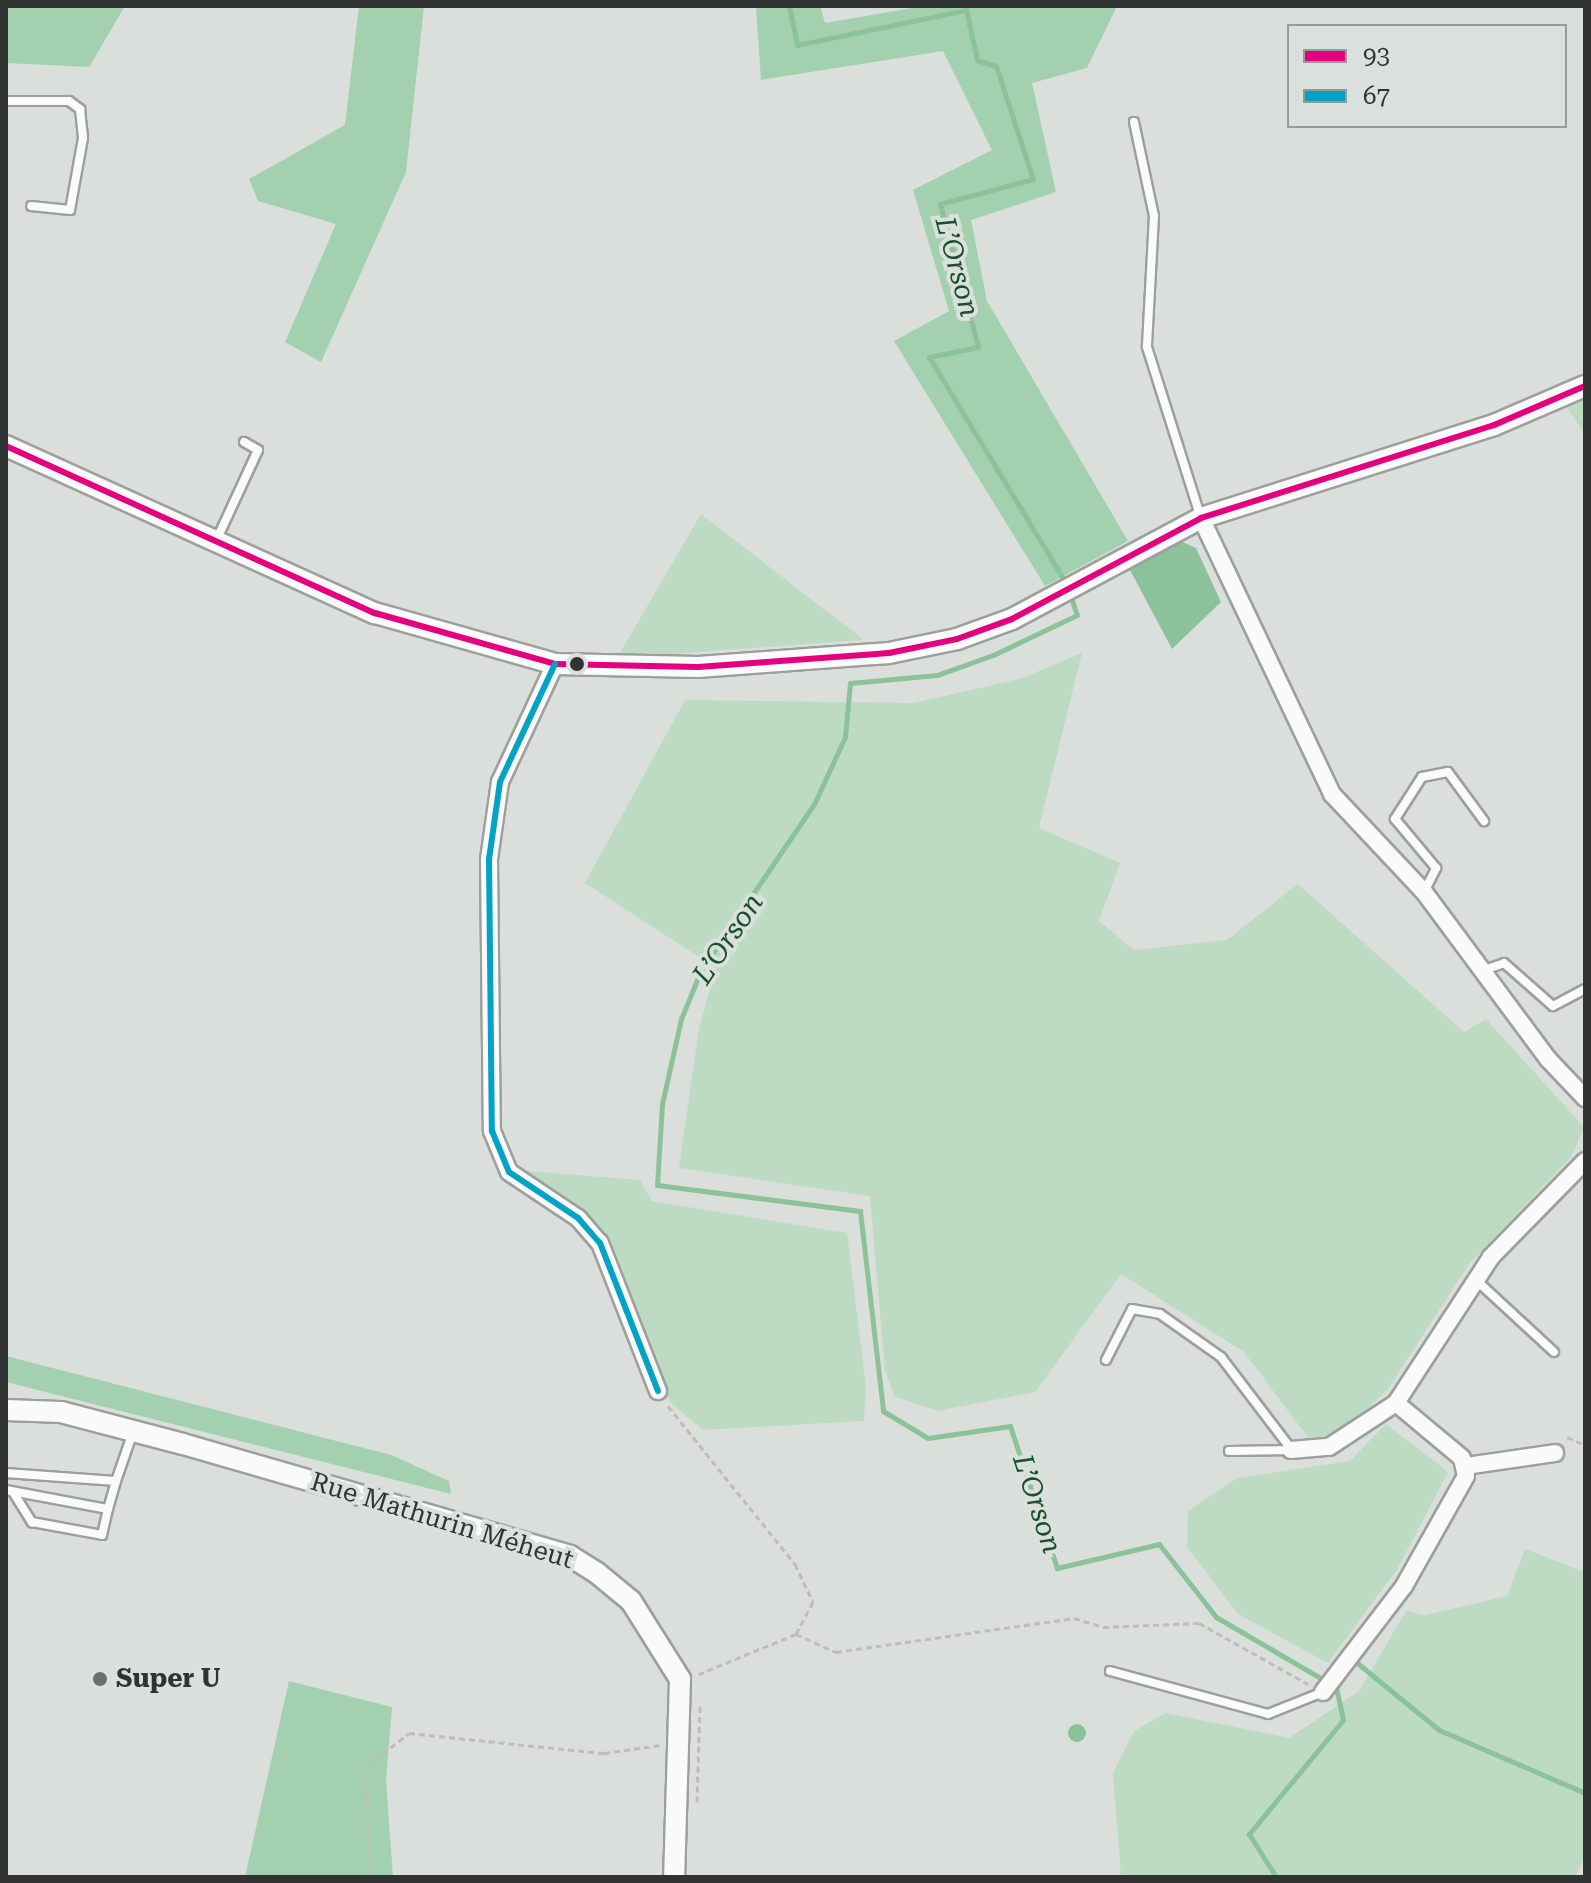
<!DOCTYPE html>
<html>
<head>
<meta charset="utf-8">
<style>
  body { margin:0 }
  #map { position:relative; width:1591px; height:1883px; overflow:hidden; background:#dbdfdc; font-family:"Roboto Serif",serif }
  div>[style] { position:absolute }
  .green>* { inset:0; background:#bddbc3 }
  .forest>* { inset:0; background:#a3d0ae }
  .water>* { inset:0; background:#8bc299 }
  .round { border-radius:50% }
  .stream>* { height:5px; margin:-2.5px; padding:0 2.5px; transform-origin:2.5px; border-radius:2.5px; background:#8bc299 }
  .path>* { height:3px; margin-top:-1.5px; transform-origin:0; background:repeating-linear-gradient(90deg,#bcbdbc 0 6px,transparent 0 10px) }
  .roads { filter:drop-shadow(2px 0 #9d9f9d) drop-shadow(-2px 0 #9d9f9d) drop-shadow(0 2px #9d9f9d) drop-shadow(0 -2px #9d9f9d) }
  .service>* { height:8px; margin:-4px; padding:0 4px; transform-origin:4px; border-radius:4px; background:#fafafa }
  .minor>* { height:16px; margin:-8px; padding:0 8px; transform-origin:8px; border-radius:8px; background:#fafafa }
  .tertiary>* { height:20px; margin:-10px; padding:0 10px; transform-origin:10px; border-radius:10px; background:#fafafa }
  .bus-1>* { height:6px; margin:-3px; padding:0 3px; transform-origin:3px; border-radius:3px; background:#e5007d }
  .bus-2>* { height:6px; margin:-3px; padding:0 3px; transform-origin:3px; border-radius:3px; background:#02a3c6 }
  .dots>* { width:22px; height:22px; translate:-50% -50%; box-sizing:border-box; border:4px solid #dae0db; border-radius:50% }
  span { translate:-50% -50%; white-space:nowrap; text-align:center; line-height:1.15; -webkit-text-stroke:8px #dae0db; paint-order:stroke }
  .street-label { font-size:26px; color:#313332 }
  .poi-label { font-size:26px; color:#313332; font-weight:700 }
  .left { translate:0 -50%; text-align:left }
  .water-label { font-size:28px; color:#18502a; font-style:italic }
  .frame { position:absolute; inset:0; border:8px solid #313332; pointer-events:none }
  .legend { position:absolute; left:1287px; top:24px; width:280px; height:104px; box-sizing:border-box; background:#dae0db; border:2px solid #969b97; margin:0; padding:10px 14px; list-style:none; font-size:24px; color:#313332 }
  .legend li { display:flex; align-items:center; gap:16px; height:40px }
  .legend b { width:40px; border:2px solid #969b97 }
</style>
</head>
<body>
<div id="map">
  <div class="green">
    <i style="clip-path:polygon(1585px 397px,1585px 434px,1567px 408px)"></i>
    <i style="clip-path:polygon(701px 514px,864px 640px,617px 658px)"></i>
    <i style="clip-path:polygon(1082px 653px,1039px 828px,1120px 863px,1099px 921px,1134px 950px,1227px 940px,1298px 884px,1464px 1032px,1486px 1019px,1584px 1127px,1572px 1156px,1469px 1264px,1388px 1389px,1356px 1420px,1313px 1444px,1244px 1352px,1121px 1274px,1035px 1392px,938px 1411px,895px 1397px,885px 1371px,870px 1196px,679px 1168px,699px 1028px,716px 968px,585px 883px,685px 700px,914px 703px,1022px 678px)"></i>
    <i style="clip-path:polygon(515px 1170px,640px 1180px,652px 1201px,847px 1233px,866px 1387px,864px 1421px,703px 1430px,671px 1403px,644px 1353px,613px 1258px)"></i>
    <i style="clip-path:polygon(1386px 1424px,1448px 1472px,1398px 1568px,1328px 1663px,1238px 1614px,1187px 1547px,1188px 1511px,1237px 1478px,1350px 1461px)"></i>
    <i style="clip-path:polygon(1525px 1549px,1585px 1572px,1585px 1856px,1575px 1877px,1121px 1877px,1113px 1773px,1134px 1731px,1166px 1713px,1289px 1738px,1359px 1691px,1406px 1611px,1425px 1615px,1507px 1596px)"></i>
  </div>
  <div class="forest">
    <i style="clip-path:polygon(6px 6px,125px 6px,89px 67px,6px 63px)"></i>
    <i style="clip-path:polygon(359px 6px,424px 6px,406px 172px,321px 362px,285px 342px,336px 224px,258px 201px,249px 179px,345px 125px)"></i>
    <i style="clip-path:polygon(756px 6px,820px 6px,825px 23px,924px 6px,1117px 6px,1087px 68px,1032px 83px,1056px 192px,971px 220px,987px 301px,1128px 541px,1045px 586px,894px 341px,949px 311px,913px 190px,992px 150px,943px 51px,761px 80px)"></i>
    <i style="clip-path:polygon(6px 1356px,391px 1455px,449px 1481px,451px 1494px,6px 1382px)"></i>
    <i style="clip-path:polygon(289px 1681px,392px 1707px,386px 1780px,393px 1877px,245px 1877px)"></i>
  </div>
  <div class="water">
    <i style="clip-path:polygon(1180px 541px,1196px 548px,1221px 602px,1172px 649px,1130px 570px)"></i>
    <i class="round" style="left:1068px;top:1724px;width:18px;height:18px"></i>
  </div>
  <div class="stream">
    <i style="left:789px;top:6px;width:40px;rotate:78deg"></i>
    <i style="left:797px;top:45px;width:173px;rotate:-11.7deg"></i>
    <i style="left:966px;top:10px;width:51px;rotate:77.6deg"></i>
    <i style="left:977px;top:60px;width:20px;rotate:18deg"></i>
    <i style="left:996px;top:66px;width:119px;rotate:71.9deg"></i>
    <i style="left:1033px;top:179px;width:96px;rotate:165deg"></i>
    <i style="left:940px;top:204px;width:148px;rotate:75.1deg"></i>
    <i style="left:978px;top:347px;width:50px;rotate:168.5deg"></i>
    <i style="left:929px;top:357px;width:267px;rotate:58.8deg"></i>
    <i style="left:1070px;top:594px;width:22px;rotate:72deg"></i>
    <i style="left:1077px;top:615px;width:93px;rotate:154.5deg"></i>
    <i style="left:993px;top:655px;width:59px;rotate:160.3deg"></i>
    <i style="left:937px;top:675px;width:87px;rotate:174.7deg"></i>
    <i style="left:850px;top:683px;width:54px;rotate:95.3deg"></i>
    <i style="left:845px;top:737px;width:74px;rotate:114.8deg"></i>
    <i style="left:814px;top:804px;width:201px;rotate:124.2deg"></i>
    <i style="left:701px;top:970px;width:53px;rotate:112.2deg"></i>
    <i style="left:681px;top:1019px;width:87px;rotate:102.6deg"></i>
    <i style="left:662px;top:1104px;width:81px;rotate:93.5deg"></i>
    <i style="left:657px;top:1185px;width:205px;rotate:7.3deg"></i>
    <i style="left:860px;top:1211px;width:201px;rotate:83.4deg"></i>
    <i style="left:883px;top:1411px;width:52px;rotate:31deg"></i>
    <i style="left:928px;top:1438px;width:83px;rotate:-8.3deg"></i>
    <i style="left:1010px;top:1426px;width:150px;rotate:71.7deg"></i>
    <i style="left:1057px;top:1568px;width:105px;rotate:-13.2deg"></i>
    <i style="left:1159px;top:1544px;width:93px;rotate:52deg"></i>
    <i style="left:1216px;top:1617px;width:139px;rotate:30.3deg"></i>
    <i style="left:1336px;top:1687px;width:34px;rotate:78deg"></i>
    <i style="left:1343px;top:1720px;width:148px;rotate:129.5deg"></i>
    <i style="left:1249px;top:1834px;width:51px;rotate:57.9deg"></i>
    <i style="left:1356px;top:1662px;width:107px;rotate:39.3deg"></i>
    <i style="left:1439px;top:1730px;width:159px;rotate:23.3deg"></i>
  </div>
  <div class="path">
    <i style="left:668px;top:1406px;width:203px;rotate:51.2deg"></i>
    <i style="left:795px;top:1564px;width:42px;rotate:64.7deg"></i>
    <i style="left:813px;top:1602px;width:36px;rotate:118deg"></i>
    <i style="left:796px;top:1634px;width:105px;rotate:157.6deg"></i>
    <i style="left:1567px;top:1437px;width:20px;rotate:24deg"></i>
    <i style="left:796px;top:1634px;width:44px;rotate:24.2deg"></i>
    <i style="left:836px;top:1652px;width:240px;rotate:-8.1deg"></i>
    <i style="left:1074px;top:1618px;width:30px;rotate:17deg"></i>
    <i style="left:1103px;top:1627px;width:96px;rotate:-2.4deg"></i>
    <i style="left:1199px;top:1623px;width:125px;rotate:29.2deg"></i>
    <i style="left:697px;top:1802px;width:97px;rotate:-88.2deg"></i>
    <i style="left:369px;top:1877px;width:111px;rotate:-91deg"></i>
    <i style="left:367px;top:1766px;width:53px;rotate:-38.2deg"></i>
    <i style="left:409px;top:1733px;width:196px;rotate:5.9deg"></i>
    <i style="left:604px;top:1753px;width:57px;rotate:-8.1deg"></i>
  </div>
  <div class="roads">
    <div class="service">
      <i style="left:6px;top:101px;width:63px"></i>
      <i style="left:69px;top:101px;width:14px;rotate:36deg"></i>
      <i style="left:80px;top:109px;width:29px;rotate:84deg"></i>
      <i style="left:83px;top:138px;width:73px;rotate:100.2deg"></i>
      <i style="left:70px;top:210px;width:39px;rotate:-174deg"></i>
      <i style="left:1134px;top:122px;width:96px;rotate:78deg"></i>
      <i style="left:1154px;top:216px;width:131px;rotate:93.1deg"></i>
      <i style="left:1147px;top:347px;width:179px;rotate:72.5deg"></i>
      <i style="left:216px;top:541px;width:100px;rotate:-65.2deg"></i>
      <i style="left:258px;top:450px;width:16px;rotate:-150deg"></i>
      <i style="left:1424px;top:892px;width:27px;rotate:-63deg"></i>
      <i style="left:1436px;top:868px;width:64px;rotate:-129.9deg"></i>
      <i style="left:1395px;top:819px;width:50px;rotate:-57.3deg"></i>
      <i style="left:1422px;top:777px;width:26px;rotate:-11deg"></i>
      <i style="left:1448px;top:772px;width:61px;rotate:53.7deg"></i>
      <i style="left:1484px;top:970px;width:21px;rotate:-19deg"></i>
      <i style="left:1504px;top:963px;width:65px;rotate:41.3deg"></i>
      <i style="left:1553px;top:1006px;width:36px;rotate:-28deg"></i>
      <i style="left:1476px;top:1280px;width:106px;rotate:42.7deg"></i>
      <i style="left:1106px;top:1360px;width:57px;rotate:-63deg"></i>
      <i style="left:1132px;top:1309px;width:28px;rotate:10deg"></i>
      <i style="left:1160px;top:1314px;width:75px;rotate:35.2deg"></i>
      <i style="left:1221px;top:1357px;width:116px;rotate:52.7deg"></i>
      <i style="left:1229px;top:1451px;width:62px;rotate:-0.9deg"></i>
      <i style="left:6px;top:1473px;width:110px;rotate:4.2deg"></i>
      <i style="left:116px;top:1481px;width:52px;rotate:-70.9deg"></i>
      <i style="left:6px;top:1490px;width:104px;rotate:10.6deg"></i>
      <i style="left:108px;top:1509px;width:29px;rotate:-74deg"></i>
      <i style="left:13px;top:1492px;width:36px;rotate:58deg"></i>
      <i style="left:32px;top:1522px;width:71px;rotate:10.5deg"></i>
      <i style="left:102px;top:1535px;width:27px;rotate:-77deg"></i>
      <i style="left:1110px;top:1671px;width:164px;rotate:15.2deg"></i>
      <i style="left:1268px;top:1714px;width:59px;rotate:-21.8deg"></i>
    </div>
    <div class="minor">
      <i style="left:1201px;top:518px;width:306px;rotate:64.6deg"></i>
      <i style="left:1332px;top:794px;width:134px;rotate:46.8deg"></i>
      <i style="left:1424px;top:892px;width:208px;rotate:53.4deg"></i>
      <i style="left:1548px;top:1059px;width:54px;rotate:46.5deg"></i>
      <i style="left:555px;top:664px;width:130px;rotate:115deg"></i>
      <i style="left:500px;top:782px;width:78px;rotate:98.1deg"></i>
      <i style="left:489px;top:859px;width:272px;rotate:89.4deg"></i>
      <i style="left:492px;top:1131px;width:44px;rotate:67.5deg"></i>
      <i style="left:509px;top:1172px;width:83px;rotate:33.7deg"></i>
      <i style="left:578px;top:1218px;width:33px;rotate:49deg"></i>
      <i style="left:600px;top:1243px;width:159px;rotate:68.6deg"></i>
      <i style="left:1291px;top:1450px;width:38px;rotate:-5deg"></i>
      <i style="left:1329px;top:1447px;width:80px;rotate:-33.3deg"></i>
      <i style="left:1466px;top:1466px;width:90px;rotate:-8.3deg"></i>
      <i style="left:1323px;top:1692px;width:133px;rotate:-52.6deg"></i>
      <i style="left:1404px;top:1586px;width:126px;rotate:-60.6deg"></i>
      <i style="left:1466px;top:1476px;width:18px;rotate:-103deg"></i>
      <i style="left:1462px;top:1458px;width:86px;rotate:-140.2deg"></i>
      <i style="left:1396px;top:1403px;width:174px;rotate:-56.9deg"></i>
      <i style="left:1491px;top:1257px;width:134px;rotate:-45.6deg"></i>
    </div>
    <div class="tertiary">
      <i style="left:6px;top:446px;width:405px;rotate:24.4deg"></i>
      <i style="left:375px;top:613px;width:187px;rotate:15.8deg"></i>
      <i style="left:555px;top:664px;width:143px;rotate:1.2deg"></i>
      <i style="left:698px;top:667px;width:192px;rotate:-4.2deg"></i>
      <i style="left:889px;top:653px;width:69px;rotate:-11.6deg"></i>
      <i style="left:957px;top:639px;width:59px;rotate:-20deg"></i>
      <i style="left:1012px;top:619px;width:214px;rotate:-28.1deg"></i>
      <i style="left:1201px;top:518px;width:307px;rotate:-17.6deg"></i>
      <i style="left:1494px;top:425px;width:99px;rotate:-23.2deg"></i>
      <i style="left:6px;top:1410px;width:55px;rotate:2.1deg"></i>
      <i style="left:61px;top:1412px;width:126px;rotate:14.7deg"></i>
      <i style="left:183px;top:1444px;width:403px;rotate:16.1deg"></i>
      <i style="left:570px;top:1556px;width:32px;rotate:32deg"></i>
      <i style="left:597px;top:1573px;width:44px;rotate:39.5deg"></i>
      <i style="left:631px;top:1601px;width:92px;rotate:57.9deg"></i>
      <i style="left:680px;top:1679px;width:198px;rotate:91.7deg"></i>
    </div>
  </div>
  <div class="bus-1">
    <i style="left:6px;top:446px;width:405px;rotate:24.4deg"></i>
    <i style="left:375px;top:613px;width:187px;rotate:15.8deg"></i>
    <i style="left:555px;top:664px;width:143px;rotate:1.2deg"></i>
    <i style="left:698px;top:667px;width:192px;rotate:-4.2deg"></i>
    <i style="left:889px;top:653px;width:69px;rotate:-11.6deg"></i>
    <i style="left:957px;top:639px;width:59px;rotate:-20deg"></i>
    <i style="left:1012px;top:619px;width:214px;rotate:-28.1deg"></i>
    <i style="left:1201px;top:518px;width:307px;rotate:-17.6deg"></i>
    <i style="left:1494px;top:425px;width:99px;rotate:-23.2deg"></i>
  </div>
  <div class="bus-2">
    <i style="left:555px;top:664px;width:130px;rotate:115deg"></i>
    <i style="left:500px;top:782px;width:78px;rotate:98.1deg"></i>
    <i style="left:489px;top:859px;width:272px;rotate:89.4deg"></i>
    <i style="left:492px;top:1131px;width:44px;rotate:67.5deg"></i>
    <i style="left:509px;top:1172px;width:83px;rotate:33.7deg"></i>
    <i style="left:578px;top:1218px;width:33px;rotate:49deg"></i>
    <i style="left:600px;top:1243px;width:159px;rotate:68.6deg"></i>
  </div>
  <div class="dots">
    <i style="left:577px;top:664px;background:#313332"></i>
    <i style="left:100px;top:1679px;background:#6c6f6e"></i>
  </div>
  <div class="street-label">
    <span style="left:442px;top:1521px;rotate:17deg">Rue Mathurin Méheut</span>
  </div>
  <div class="poi-label">
    <span class="left" style="left:116px;top:1679px">Super U</span>
  </div>
  <div class="water-label">
    <span style="left:957px;top:267px;rotate:75deg">L’Orson</span>
    <span style="left:728px;top:939px;rotate:-56deg">L’Orson</span>
    <span style="left:1037px;top:1504px;rotate:72deg">L’Orson</span>
  </div>
  <div class="frame"></div>
  <ul class="legend">
  <li><b style="height:10px;background:#e5007d"></b>93</li>
  <li><b style="height:10px;background:#02a3c6"></b>67</li>
  </ul>
</div>
</body>
</html>
